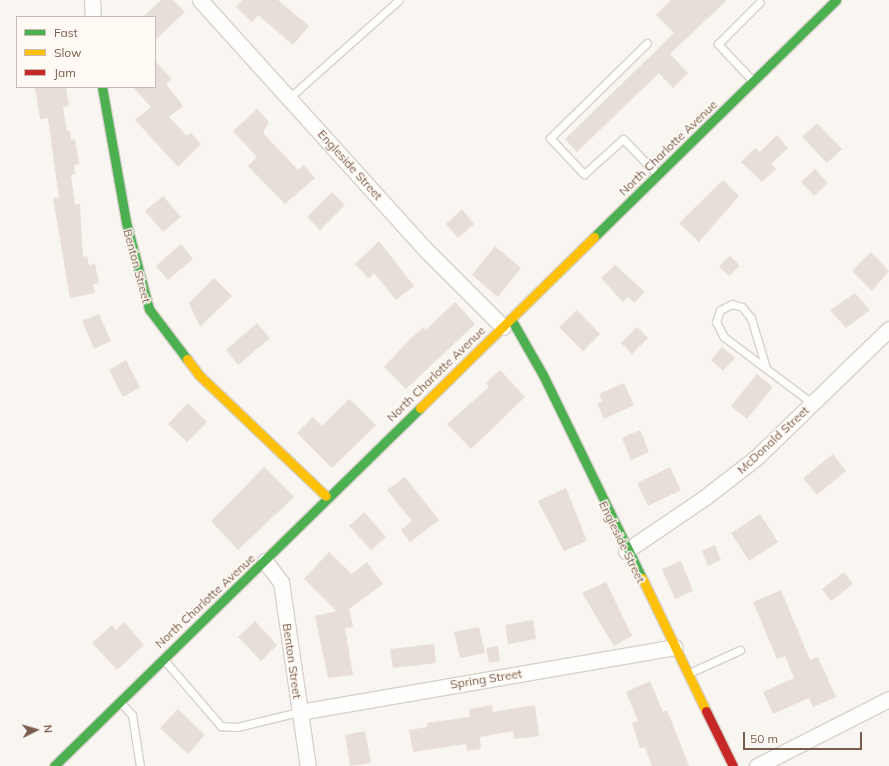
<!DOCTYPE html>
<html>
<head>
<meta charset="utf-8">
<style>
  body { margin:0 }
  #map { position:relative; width:889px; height:766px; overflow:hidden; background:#f9f5f0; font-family:Mulish,sans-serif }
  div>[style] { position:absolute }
  .building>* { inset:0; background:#e6ded7 }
  .roads { filter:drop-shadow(1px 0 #d7d1cb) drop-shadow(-1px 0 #d7d1cb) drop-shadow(0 1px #d7d1cb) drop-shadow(0 -1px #d7d1cb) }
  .lane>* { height:7px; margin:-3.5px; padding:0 3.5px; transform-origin:3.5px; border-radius:3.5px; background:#fefefd }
  .street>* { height:15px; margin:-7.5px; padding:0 7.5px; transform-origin:7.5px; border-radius:7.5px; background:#fefefd }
  .fast>* { height:9px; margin:-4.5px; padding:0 4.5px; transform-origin:4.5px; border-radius:4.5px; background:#4caf50 }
  .slow>* { height:9px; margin:-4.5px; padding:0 4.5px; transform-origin:4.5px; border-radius:4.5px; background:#ffc107 }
  .jam>* { height:9px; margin:-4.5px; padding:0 4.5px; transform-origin:4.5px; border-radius:4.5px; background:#c62828 }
  span { translate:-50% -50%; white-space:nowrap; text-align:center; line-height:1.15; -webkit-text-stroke:3px #fffaf3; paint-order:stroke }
  .street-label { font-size:12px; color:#7a5c4d }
  .legend { position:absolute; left:16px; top:16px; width:140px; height:72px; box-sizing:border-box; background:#fffaf3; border:1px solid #cabbb1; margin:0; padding:5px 7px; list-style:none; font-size:12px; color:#7a5c4d }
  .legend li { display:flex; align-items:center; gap:8px; height:20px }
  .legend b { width:20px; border:1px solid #cabbb1 }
  .north { position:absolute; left:16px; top:710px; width:40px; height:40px; -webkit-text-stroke:3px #fffaf3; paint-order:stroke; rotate:85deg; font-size:11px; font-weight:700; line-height:16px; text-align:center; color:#7a5c4d }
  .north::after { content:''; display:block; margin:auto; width:14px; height:18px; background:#7a5c4d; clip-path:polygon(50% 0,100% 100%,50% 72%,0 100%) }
  .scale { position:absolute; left:743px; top:732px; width:119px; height:18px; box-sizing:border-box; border:2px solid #7a5c4d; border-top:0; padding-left:5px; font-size:12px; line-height:14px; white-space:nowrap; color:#7a5c4d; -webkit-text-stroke:3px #fffaf3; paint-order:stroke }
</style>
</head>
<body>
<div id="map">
  <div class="building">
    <i style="clip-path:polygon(161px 0,173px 0,185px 12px,155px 40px,155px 17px,143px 17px)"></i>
    <i style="clip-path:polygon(242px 0,278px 0,309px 26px,293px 45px,258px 15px,252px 22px,236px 7px)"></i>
    <i style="clip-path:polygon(671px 0,727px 0,670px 54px,688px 73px,673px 88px,659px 73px,577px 152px,565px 139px,674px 33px,656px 15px)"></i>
    <i style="clip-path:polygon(155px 61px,172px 79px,166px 84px,183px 106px,169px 117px,187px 136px,191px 133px,201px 144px,178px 167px,135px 120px,151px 107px,133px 87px,155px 87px)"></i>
    <i style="clip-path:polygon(35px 87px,66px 87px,69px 106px,63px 107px,67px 131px,70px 131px,71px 140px,75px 139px,79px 164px,74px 165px,75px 174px,71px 175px,75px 205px,80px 204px,83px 257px,87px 256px,89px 265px,95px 264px,99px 283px,93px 284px,95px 293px,70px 298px,53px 198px,59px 198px,48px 118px,40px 119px)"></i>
    <i style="clip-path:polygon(257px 109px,269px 122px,263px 133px,298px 170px,304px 165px,315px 178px,285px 204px,248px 166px,257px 157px,233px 131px)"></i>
    <i style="clip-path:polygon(817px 123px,842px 149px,827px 163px,802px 137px)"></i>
    <i style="clip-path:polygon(777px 135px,788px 148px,771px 164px,776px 169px,762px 182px,741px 162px,755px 148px,760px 152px)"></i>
    <i style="clip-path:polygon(815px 169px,828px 183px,814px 196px,801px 182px)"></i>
    <i style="clip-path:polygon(723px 180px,739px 196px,699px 242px,679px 223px)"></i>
    <i style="clip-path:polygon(332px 192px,345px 205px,320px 230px,307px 217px)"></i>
    <i style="clip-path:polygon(163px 196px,181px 217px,163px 232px,145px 211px)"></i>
    <i style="clip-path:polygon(462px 209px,474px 224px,458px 238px,446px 224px)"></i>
    <i style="clip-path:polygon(379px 241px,414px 286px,396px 300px,374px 273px,369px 279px,355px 264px)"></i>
    <i style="clip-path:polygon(181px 244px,193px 259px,168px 280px,156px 266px)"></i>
    <i style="clip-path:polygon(495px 246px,521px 268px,498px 297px,472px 275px)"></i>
    <i style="clip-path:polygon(871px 252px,889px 271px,872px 291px,852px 271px)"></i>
    <i style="clip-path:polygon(730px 256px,740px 266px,729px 276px,719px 266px)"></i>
    <i style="clip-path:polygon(615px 265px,645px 292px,634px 303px,628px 297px,623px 302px,601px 278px)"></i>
    <i style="clip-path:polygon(214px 278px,232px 296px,200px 327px,189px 303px)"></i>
    <i style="clip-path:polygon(855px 293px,870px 310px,846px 328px,830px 310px)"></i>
    <i style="clip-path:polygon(455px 302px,475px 324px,406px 389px,384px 367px,408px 341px,424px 327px,426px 330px)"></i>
    <i style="clip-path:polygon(577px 310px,600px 334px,583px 351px,559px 327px)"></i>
    <i style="clip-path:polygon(99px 314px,111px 341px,94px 349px,82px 321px)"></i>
    <i style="clip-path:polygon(257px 323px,270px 338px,238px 365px,226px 350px)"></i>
    <i style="clip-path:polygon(637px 327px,648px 338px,632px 354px,621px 343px)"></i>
    <i style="clip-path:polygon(722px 347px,735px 358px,723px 371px,711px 360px)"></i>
    <i style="clip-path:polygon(126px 360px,140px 387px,123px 397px,109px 370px)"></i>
    <i style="clip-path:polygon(500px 370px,525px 397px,471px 449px,447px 424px,489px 387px,486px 383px)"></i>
    <i style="clip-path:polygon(757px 374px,773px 387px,747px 419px,731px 406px)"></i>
    <i style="clip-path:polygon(624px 383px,634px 405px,604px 419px,597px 403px,602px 401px,599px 394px)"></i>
    <i style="clip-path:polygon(349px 399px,376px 425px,332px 468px,297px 433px,313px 417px,322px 426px)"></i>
    <i style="clip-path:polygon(188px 403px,207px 422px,187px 442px,168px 424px)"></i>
    <i style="clip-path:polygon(640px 430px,649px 452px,631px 460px,622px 438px)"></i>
    <i style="clip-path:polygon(833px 454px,846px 471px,817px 495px,803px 478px)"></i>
    <i style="clip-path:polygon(264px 467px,294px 497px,238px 550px,211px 521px)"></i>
    <i style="clip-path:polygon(670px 467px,681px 490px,648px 506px,637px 483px)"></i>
    <i style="clip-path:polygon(405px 477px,439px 520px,410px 542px,401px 530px,412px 521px,387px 490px)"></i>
    <i style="clip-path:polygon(566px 488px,587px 541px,564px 551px,538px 501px)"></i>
    <i style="clip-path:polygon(364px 512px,386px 537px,371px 550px,349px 526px)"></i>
    <i style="clip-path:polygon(760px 514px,778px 542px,749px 561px,731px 533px)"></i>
    <i style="clip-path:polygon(715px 545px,721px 560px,708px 566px,702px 551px)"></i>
    <i style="clip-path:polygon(329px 552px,352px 574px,367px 562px,383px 584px,349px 609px,353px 627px,345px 628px,353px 675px,328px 678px,315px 616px,337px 611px,304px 579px)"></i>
    <i style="clip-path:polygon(681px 561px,693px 591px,675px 599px,662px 569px)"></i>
    <i style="clip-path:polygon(844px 572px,853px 584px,831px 601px,822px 589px)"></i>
    <i style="clip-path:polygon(606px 582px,632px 636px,614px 646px,582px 593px)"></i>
    <i style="clip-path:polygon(781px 590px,810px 660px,818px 657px,836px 697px,813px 707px,809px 698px,773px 714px,763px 692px,794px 678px,785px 656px,777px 659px,753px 602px)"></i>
    <i style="clip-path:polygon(533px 620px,536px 639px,508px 644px,505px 625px)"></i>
    <i style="clip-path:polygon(255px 621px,277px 645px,261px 661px,238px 637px)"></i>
    <i style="clip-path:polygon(124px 622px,144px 645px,117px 670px,92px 643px,112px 625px,116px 630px)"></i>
    <i style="clip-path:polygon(479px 627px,485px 653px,460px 658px,454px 632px)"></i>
    <i style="clip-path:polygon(434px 644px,436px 663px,393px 668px,390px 649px)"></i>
    <i style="clip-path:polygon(498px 646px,500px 661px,489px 663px,486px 648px)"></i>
    <i style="clip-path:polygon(650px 681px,663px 712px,667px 710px,689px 766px,652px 766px,645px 747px,640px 748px,632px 723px,638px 721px,626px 692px)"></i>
    <i style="clip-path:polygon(492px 705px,493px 712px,535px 705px,539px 736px,514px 739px,513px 731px,480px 737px,481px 749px,467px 751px,466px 744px,413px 752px,409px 730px,427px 727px,427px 723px,470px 717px,469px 709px)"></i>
    <i style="clip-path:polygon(178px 709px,205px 735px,188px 754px,160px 728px)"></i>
    <i style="clip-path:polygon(365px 731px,371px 763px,350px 766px,345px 735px)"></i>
  </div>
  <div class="roads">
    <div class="lane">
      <i style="left:647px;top:43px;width:136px;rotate:135.6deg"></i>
      <i style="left:550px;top:138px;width:50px;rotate:46.6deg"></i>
      <i style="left:584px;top:174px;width:52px;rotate:-41.9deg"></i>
      <i style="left:623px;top:139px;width:47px;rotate:45.9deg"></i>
      <i style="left:752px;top:80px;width:50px;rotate:-133.4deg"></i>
      <i style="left:718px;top:44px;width:59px;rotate:-45deg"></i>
      <i style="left:289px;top:98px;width:147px;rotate:-41.7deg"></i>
      <i style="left:766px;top:368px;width:52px;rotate:-106.7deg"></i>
      <i style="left:751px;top:318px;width:14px;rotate:-129deg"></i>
      <i style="left:742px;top:307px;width:10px;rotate:-163deg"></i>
      <i style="left:732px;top:304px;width:13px;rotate:153deg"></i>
      <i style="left:720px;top:310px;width:13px;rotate:108deg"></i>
      <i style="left:716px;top:322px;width:17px;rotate:62deg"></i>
      <i style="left:724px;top:337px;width:110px;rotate:36.9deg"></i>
      <i style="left:165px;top:661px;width:86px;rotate:49.3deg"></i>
      <i style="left:221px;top:726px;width:16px;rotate:4deg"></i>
      <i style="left:237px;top:727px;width:64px;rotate:-13.6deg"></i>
      <i style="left:689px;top:673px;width:56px;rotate:-24.3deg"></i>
      <i style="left:121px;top:703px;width:16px;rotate:47deg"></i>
      <i style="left:132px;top:715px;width:52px;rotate:81.1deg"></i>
    </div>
    <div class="street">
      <i style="left:92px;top:0;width:17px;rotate:87deg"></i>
      <i style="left:200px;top:0;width:340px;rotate:47.9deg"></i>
      <i style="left:428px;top:252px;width:106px;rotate:45deg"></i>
      <i style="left:626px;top:551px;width:94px;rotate:-34.2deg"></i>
      <i style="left:704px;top:498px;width:67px;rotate:-37.7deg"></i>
      <i style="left:757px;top:457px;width:184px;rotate:-44.1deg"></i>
      <i style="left:265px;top:561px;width:26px;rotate:53deg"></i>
      <i style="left:281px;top:582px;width:186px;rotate:81.7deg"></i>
      <i style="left:299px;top:712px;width:381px;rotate:-9.8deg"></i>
      <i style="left:757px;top:766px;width:148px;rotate:-26.9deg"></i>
    </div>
    <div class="fast">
      <i style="left:102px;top:87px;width:137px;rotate:79.9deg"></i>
      <i style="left:126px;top:222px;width:90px;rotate:75.2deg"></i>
      <i style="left:149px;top:309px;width:63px;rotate:52.8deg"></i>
      <i style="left:594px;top:237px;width:339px;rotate:-44.4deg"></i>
      <i style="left:511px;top:319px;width:64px;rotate:60.3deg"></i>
      <i style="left:543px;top:375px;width:226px;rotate:64deg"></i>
      <i style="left:54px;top:766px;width:512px;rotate:-44.37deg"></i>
    </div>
    <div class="slow">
      <i style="left:187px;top:359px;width:20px;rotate:53deg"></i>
      <i style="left:199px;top:375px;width:175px;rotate:43.6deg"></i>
      <i style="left:420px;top:408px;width:244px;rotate:-44.5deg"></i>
      <i style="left:642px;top:578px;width:148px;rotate:64.3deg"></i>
    </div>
    <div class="jam">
      <i style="left:706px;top:711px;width:61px;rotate:63.9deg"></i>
    </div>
  </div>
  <div class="street-label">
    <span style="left:668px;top:148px;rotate:-44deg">North Charlotte Avenue</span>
    <span style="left:350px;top:165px;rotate:48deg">Engleside Street</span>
    <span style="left:137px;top:266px;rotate:75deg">Benton Street</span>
    <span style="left:436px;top:374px;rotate:-44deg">North Charlotte Avenue</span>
    <span style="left:773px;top:440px;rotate:-43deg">McDonald Street</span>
    <span style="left:622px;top:542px;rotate:64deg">Engleside Street</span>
    <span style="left:205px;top:601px;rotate:-43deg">North Charlotte Avenue</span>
    <span style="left:292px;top:661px;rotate:82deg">Benton Street</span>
    <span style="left:486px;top:679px;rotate:-9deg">Spring Street</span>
  </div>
  <ul class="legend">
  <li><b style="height:5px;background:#4caf50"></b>Fast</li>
  <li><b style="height:5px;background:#ffc107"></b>Slow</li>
  <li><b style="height:5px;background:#c62828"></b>Jam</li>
  </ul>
  <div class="north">N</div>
  <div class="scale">50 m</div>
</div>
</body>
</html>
